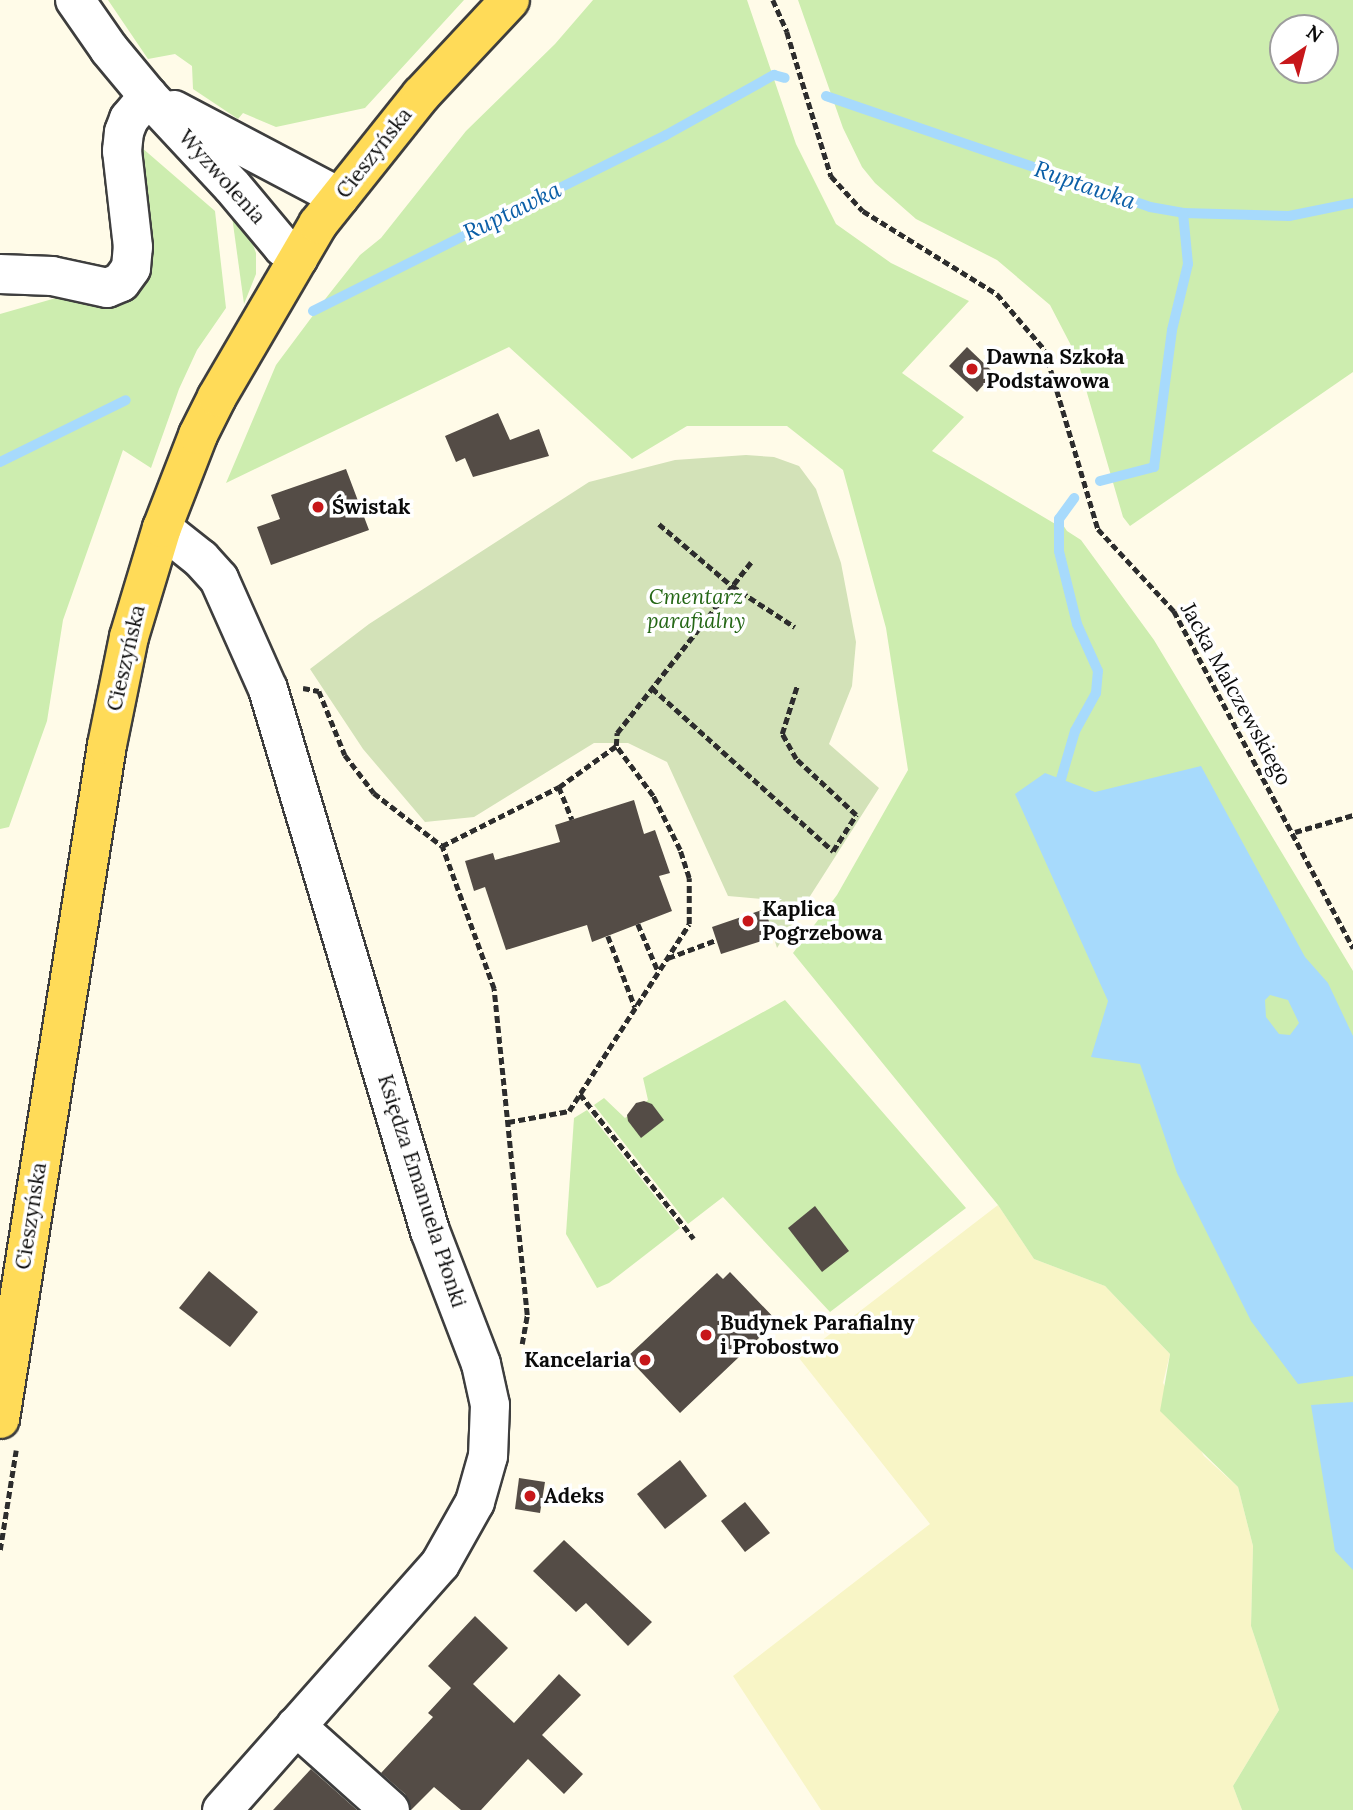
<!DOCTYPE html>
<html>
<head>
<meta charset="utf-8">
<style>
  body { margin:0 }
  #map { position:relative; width:1353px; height:1810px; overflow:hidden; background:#fffbe8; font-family:Lora,serif }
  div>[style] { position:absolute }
  .farmland>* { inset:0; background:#f8f5c6 }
  .green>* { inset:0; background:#cdedaf }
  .cemetery>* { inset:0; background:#d3e2b8 }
  .water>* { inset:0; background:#a7dafc }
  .stream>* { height:10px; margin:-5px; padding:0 5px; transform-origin:5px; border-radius:5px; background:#a7dafc }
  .building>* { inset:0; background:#544c46 }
  .path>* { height:4.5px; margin-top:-2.25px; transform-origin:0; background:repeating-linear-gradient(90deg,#2d2d2d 0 7px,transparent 0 10.5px) }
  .roads { filter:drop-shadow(2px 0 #3e3e3e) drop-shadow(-2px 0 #3e3e3e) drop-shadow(0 2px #3e3e3e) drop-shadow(0 -2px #3e3e3e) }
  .minor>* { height:38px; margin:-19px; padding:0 19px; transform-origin:19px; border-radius:19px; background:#fff }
  .major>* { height:38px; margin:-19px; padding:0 19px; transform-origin:19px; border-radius:19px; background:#ffdb58 }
  .dots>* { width:19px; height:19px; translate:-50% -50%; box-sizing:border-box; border:4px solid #fff; border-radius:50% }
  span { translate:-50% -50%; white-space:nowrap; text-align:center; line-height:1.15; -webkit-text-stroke:7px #fff; paint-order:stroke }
  .street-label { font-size:21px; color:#0b0b0b }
  .poi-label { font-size:21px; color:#0b0b0b; font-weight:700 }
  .left { translate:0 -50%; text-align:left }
  .right { translate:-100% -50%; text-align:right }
  .park-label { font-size:21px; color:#256716; font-style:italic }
  .water-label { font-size:23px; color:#0a5ea7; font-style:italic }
  .north { position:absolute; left:1269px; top:14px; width:70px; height:70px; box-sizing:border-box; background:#fff; border:2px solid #9d9d9d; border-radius:50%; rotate:35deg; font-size:19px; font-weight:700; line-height:28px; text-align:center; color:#0b0b0b }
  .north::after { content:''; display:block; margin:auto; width:24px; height:32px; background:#c7171a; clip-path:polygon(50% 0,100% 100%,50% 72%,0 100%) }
</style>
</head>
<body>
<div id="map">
  <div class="farmland">
    <i style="clip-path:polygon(998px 1205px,1034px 1259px,1105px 1286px,1170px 1354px,1163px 1383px,1204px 1456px,1238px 1487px,1253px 1546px,1251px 1626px,1279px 1710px,1233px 1786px,1242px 1810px,821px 1810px,733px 1676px,930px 1524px,799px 1358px)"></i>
  </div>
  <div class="green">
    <i style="clip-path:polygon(108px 0,464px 0,365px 108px,276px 127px,243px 113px,238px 119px,193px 89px,192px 66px,175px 54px,148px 59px)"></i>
    <i style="clip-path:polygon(593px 0,747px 0,796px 144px,836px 224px,891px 263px,969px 301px,902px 373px,964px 417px,932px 451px,1057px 525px,1059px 519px,1067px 531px,1081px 540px,1154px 640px,1353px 971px,1353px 1810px,1242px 1810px,1233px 1786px,1279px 1710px,1251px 1626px,1253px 1546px,1238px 1487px,1160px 1411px,1170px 1354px,1105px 1286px,1034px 1259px,998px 1205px,793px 953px,837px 895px,908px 770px,886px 628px,843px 470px,787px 426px,687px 426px,632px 459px,509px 347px,226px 483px,276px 365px,326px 298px,360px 255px,381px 238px,466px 131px,555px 44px)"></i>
    <i style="clip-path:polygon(evenodd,798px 0,1353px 0,1353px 372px,1130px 526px,1123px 517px,1076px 355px,1050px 305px,997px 260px,916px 219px,875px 183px,862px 167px,843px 128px,798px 0,1283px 28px,1325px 28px,1325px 70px,1283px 70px,1283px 28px)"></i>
    <i style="clip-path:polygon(141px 147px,215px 211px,226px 308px,197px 350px,179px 389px,151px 468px,123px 450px,63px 620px,47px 721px,9px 827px,0 829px,0 314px,56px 298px,58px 286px,112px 303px,127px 303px,137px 289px)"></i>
    <i style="clip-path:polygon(231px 209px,245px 223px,256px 253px,256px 274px,244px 304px)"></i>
    <i style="clip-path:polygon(785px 1000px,966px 1208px,830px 1312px,723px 1197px,688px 1224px,594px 1105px,604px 1098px,625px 1118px,648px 1100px,643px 1078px)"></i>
    <i style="clip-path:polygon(587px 1110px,680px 1228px,609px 1283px,597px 1288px,566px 1234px,574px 1118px)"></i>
  </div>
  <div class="cemetery">
    <i style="clip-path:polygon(746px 455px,774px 457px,799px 466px,816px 489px,841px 563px,856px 642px,852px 686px,829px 744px,879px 788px,777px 948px,762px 899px,728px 896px,667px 762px,628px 743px,594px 743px,474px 817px,425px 822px,363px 749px,310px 669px,369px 624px,589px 482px,675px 460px)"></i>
  </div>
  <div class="water">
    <i style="clip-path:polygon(evenodd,1201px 766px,1305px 957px,1328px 983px,1353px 1036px,1353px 1376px,1298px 1384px,1251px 1321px,1177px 1173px,1140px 1064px,1091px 1057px,1108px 1001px,1015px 794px,1045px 773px,1095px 792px,1201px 766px,1270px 995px,1288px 1000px,1299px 1023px,1290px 1035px,1279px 1034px,1266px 1017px,1265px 1000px,1270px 995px)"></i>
    <i style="clip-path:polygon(1353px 1402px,1353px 1570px,1335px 1551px,1311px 1405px)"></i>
  </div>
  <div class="stream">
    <i style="left:826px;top:96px;width:342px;rotate:18.9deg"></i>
    <i style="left:1150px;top:207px;width:34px;rotate:10deg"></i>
    <i style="left:1183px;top:213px;width:106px;rotate:1.6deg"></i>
    <i style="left:1289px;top:216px;width:65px;rotate:-11.5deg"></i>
    <i style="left:313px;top:311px;width:394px;rotate:-26.5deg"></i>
    <i style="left:666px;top:135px;width:124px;rotate:-29.1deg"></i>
    <i style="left:774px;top:75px;width:11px;rotate:15deg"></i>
    <i style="left:0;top:462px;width:140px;rotate:-26.2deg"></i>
    <i style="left:1100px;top:481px;width:56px;rotate:-14.5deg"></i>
    <i style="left:1154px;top:467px;width:138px;rotate:-82.5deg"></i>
    <i style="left:1172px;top:330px;width:68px;rotate:-76.4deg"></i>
    <i style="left:1188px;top:264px;width:51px;rotate:-95.6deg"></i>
    <i style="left:1061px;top:779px;width:50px;rotate:-73.7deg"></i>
    <i style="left:1075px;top:731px;width:43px;rotate:-61.1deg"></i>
    <i style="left:1096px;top:693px;width:22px;rotate:-85deg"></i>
    <i style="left:1098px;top:671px;width:51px;rotate:-114.1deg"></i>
    <i style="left:1077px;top:624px;width:75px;rotate:-103.9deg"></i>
    <i style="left:1059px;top:551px;width:32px;rotate:-90deg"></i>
    <i style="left:1059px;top:519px;width:26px;rotate:-54deg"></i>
  </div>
  <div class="building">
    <i style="clip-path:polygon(967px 347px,994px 373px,977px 392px,949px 366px)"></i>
    <i style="clip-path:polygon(498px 413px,510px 440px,539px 429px,549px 456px,473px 477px,465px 458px,456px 462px,445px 436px)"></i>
    <i style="clip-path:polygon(346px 469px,369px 530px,271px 565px,257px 527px,280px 519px,271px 495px)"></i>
    <i style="clip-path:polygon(634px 800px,644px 834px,655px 830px,670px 873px,659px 876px,672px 911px,592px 942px,587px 925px,506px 950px,485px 887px,474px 891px,465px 861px,493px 853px,495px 860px,560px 842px,555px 825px)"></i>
    <i style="clip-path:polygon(765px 909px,774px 937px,721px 954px,712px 927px)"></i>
    <i style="clip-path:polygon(644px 1101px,652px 1104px,664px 1120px,641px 1138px,628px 1121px,627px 1115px,636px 1103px)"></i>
    <i style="clip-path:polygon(815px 1206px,849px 1251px,822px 1272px,788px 1228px)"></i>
    <i style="clip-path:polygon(209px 1271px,258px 1312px,230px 1347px,179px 1308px)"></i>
    <i style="clip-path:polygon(730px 1272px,777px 1321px,680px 1413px,627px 1357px,717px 1273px,723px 1279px)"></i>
    <i style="clip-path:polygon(680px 1460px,707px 1496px,665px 1529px,637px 1494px)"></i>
    <i style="clip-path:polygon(519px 1478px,545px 1482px,540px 1513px,515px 1509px)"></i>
    <i style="clip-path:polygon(745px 1502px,770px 1533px,745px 1552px,721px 1521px)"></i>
    <i style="clip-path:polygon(564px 1540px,652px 1622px,628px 1646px,586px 1603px,576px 1612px,533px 1571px)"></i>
    <i style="clip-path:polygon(475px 1616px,508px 1648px,473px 1684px,514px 1723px,559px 1674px,581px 1695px,542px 1735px,583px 1774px,564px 1794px,528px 1759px,481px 1810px,461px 1810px,434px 1787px,411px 1810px,405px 1794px,381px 1773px,433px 1717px,428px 1713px,451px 1688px,428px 1666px)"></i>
    <i style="clip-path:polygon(311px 1769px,357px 1810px,273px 1810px)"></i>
  </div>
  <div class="path">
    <i style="left:773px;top:0;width:35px;rotate:66deg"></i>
    <i style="left:787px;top:32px;width:151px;rotate:73deg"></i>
    <i style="left:831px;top:176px;width:47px;rotate:47.6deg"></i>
    <i style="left:863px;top:211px;width:158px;rotate:31.8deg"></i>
    <i style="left:997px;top:294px;width:74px;rotate:49.4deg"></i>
    <i style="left:1045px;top:350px;width:187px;rotate:73.5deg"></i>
    <i style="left:1098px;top:529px;width:112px;rotate:47.2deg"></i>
    <i style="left:1174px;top:611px;width:382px;rotate:62deg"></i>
    <i style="left:659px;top:524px;width:96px;rotate:40.3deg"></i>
    <i style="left:732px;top:586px;width:75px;rotate:33.1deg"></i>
    <i style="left:303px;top:688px;width:16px;rotate:11deg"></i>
    <i style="left:319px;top:691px;width:69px;rotate:67.9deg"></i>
    <i style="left:345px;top:755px;width:48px;rotate:52.7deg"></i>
    <i style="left:374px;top:793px;width:86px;rotate:37.9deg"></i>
    <i style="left:652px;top:688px;width:244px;rotate:42deg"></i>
    <i style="left:833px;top:851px;width:43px;rotate:-57.4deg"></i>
    <i style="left:856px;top:815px;width:82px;rotate:-137deg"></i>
    <i style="left:796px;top:759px;width:29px;rotate:-119deg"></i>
    <i style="left:782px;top:734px;width:50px;rotate:-72.6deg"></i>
    <i style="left:559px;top:787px;width:35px;rotate:68deg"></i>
    <i style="left:1295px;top:832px;width:60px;rotate:-16.3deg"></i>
    <i style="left:638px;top:924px;width:51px;rotate:66.9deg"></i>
    <i style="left:608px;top:936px;width:76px;rotate:69.2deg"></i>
    <i style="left:668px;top:958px;width:51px;rotate:-20.6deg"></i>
    <i style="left:580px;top:1094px;width:184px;rotate:51.8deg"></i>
    <i style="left:508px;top:1122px;width:62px;rotate:-10.2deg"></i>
    <i style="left:569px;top:1111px;width:222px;rotate:-57.3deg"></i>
    <i style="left:689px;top:924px;width:46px;rotate:-90deg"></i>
    <i style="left:689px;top:878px;width:29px;rotate:-108deg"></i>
    <i style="left:680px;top:850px;width:60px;rotate:-116.6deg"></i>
    <i style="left:653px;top:796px;width:62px;rotate:-126.5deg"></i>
    <i style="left:616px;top:746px;width:13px;rotate:-86deg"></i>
    <i style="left:617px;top:733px;width:217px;rotate:-51.9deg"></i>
    <i style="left:522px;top:1344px;width:29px;rotate:-80deg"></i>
    <i style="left:527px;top:1315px;width:328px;rotate:-95.8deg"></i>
    <i style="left:494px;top:989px;width:152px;rotate:-110deg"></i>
    <i style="left:442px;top:846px;width:131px;rotate:-26.8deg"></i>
    <i style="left:559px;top:787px;width:70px;rotate:-35.7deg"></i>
    <i style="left:0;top:1550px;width:101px;rotate:-80.9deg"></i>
  </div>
  <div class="roads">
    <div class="minor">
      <i style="left:75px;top:0;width:60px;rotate:55.2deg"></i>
      <i style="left:109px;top:49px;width:61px;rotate:50.3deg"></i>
      <i style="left:148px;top:96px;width:123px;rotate:47deg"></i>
      <i style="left:232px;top:186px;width:80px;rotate:50.1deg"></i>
      <i style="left:283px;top:247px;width:19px;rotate:36deg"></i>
      <i style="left:174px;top:110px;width:187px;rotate:27.8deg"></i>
      <i style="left:0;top:274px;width:52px;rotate:2.2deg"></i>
      <i style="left:52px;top:276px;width:56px;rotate:12.3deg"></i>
      <i style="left:107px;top:288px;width:15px;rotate:-23deg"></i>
      <i style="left:121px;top:282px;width:17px;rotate:-54deg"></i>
      <i style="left:131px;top:268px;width:21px;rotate:-85deg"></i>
      <i style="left:133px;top:247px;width:97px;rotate:-96.5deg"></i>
      <i style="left:122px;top:151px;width:19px;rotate:-84deg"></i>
      <i style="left:124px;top:132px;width:14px;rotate:-69deg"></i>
      <i style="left:129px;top:119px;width:30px;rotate:-50deg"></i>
      <i style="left:162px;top:528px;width:50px;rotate:38.5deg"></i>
      <i style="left:201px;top:559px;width:27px;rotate:48deg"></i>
      <i style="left:219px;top:579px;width:120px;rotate:66deg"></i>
      <i style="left:268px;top:689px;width:566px;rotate:73.36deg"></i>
      <i style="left:430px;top:1231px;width:142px;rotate:69deg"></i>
      <i style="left:481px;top:1364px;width:42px;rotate:77.6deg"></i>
      <i style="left:490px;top:1405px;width:51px;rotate:92.2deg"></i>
      <i style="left:488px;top:1456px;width:48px;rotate:105.8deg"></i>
      <i style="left:475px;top:1502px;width:71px;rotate:119.4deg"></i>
      <i style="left:440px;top:1564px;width:329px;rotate:131.5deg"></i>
      <i style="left:296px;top:1726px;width:126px;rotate:41.8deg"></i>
    </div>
    <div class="major">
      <i style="left:0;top:1419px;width:682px;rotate:-80.98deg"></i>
      <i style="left:107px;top:745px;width:110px;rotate:-78.5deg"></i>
      <i style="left:129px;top:637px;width:114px;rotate:-73.2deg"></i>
      <i style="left:162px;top:528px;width:100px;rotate:-68.8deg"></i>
      <i style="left:198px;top:435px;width:42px;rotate:-63.4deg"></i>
      <i style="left:217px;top:397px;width:200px;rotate:-59.7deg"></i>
      <i style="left:318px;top:224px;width:165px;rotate:-51.4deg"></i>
      <i style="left:421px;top:95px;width:130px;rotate:-46.9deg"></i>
    </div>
  </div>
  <div class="dots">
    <i style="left:972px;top:369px;background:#c7171a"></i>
    <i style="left:318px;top:507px;background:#c7171a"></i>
    <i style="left:748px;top:921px;background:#c7171a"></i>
    <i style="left:706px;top:1335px;background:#c7171a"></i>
    <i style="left:645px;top:1360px;background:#c7171a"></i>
    <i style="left:530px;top:1496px;background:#c7171a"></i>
  </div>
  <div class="street-label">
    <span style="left:374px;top:153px;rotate:-52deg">Cieszyńska</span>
    <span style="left:222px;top:177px;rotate:48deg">Wyzwolenia</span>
    <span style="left:126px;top:658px;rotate:-77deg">Cieszyńska</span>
    <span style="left:1236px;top:694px;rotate:61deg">Jacka Malczewskiego</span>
    <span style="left:422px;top:1191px;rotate:72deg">Księdza Emanuela Płonki</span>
    <span style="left:31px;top:1216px;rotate:-81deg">Cieszyńska</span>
  </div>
  <div class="poi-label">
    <span class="left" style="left:986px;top:369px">Dawna Szkoła<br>Podstawowa</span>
    <span class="left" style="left:332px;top:507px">Świstak</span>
    <span class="left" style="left:762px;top:921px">Kaplica<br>Pogrzebowa</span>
    <span class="left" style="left:720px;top:1335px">Budynek Parafialny<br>i Probostwo</span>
    <span class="right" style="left:631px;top:1360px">Kancelaria</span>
    <span class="left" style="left:544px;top:1496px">Adeks</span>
  </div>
  <div class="park-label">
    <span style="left:696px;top:609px">Cmentarz<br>parafialny</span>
  </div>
  <div class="water-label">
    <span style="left:1085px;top:185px;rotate:19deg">Ruptawka</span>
    <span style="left:512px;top:211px;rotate:-26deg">Ruptawka</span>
  </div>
  <div class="north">N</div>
</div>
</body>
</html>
